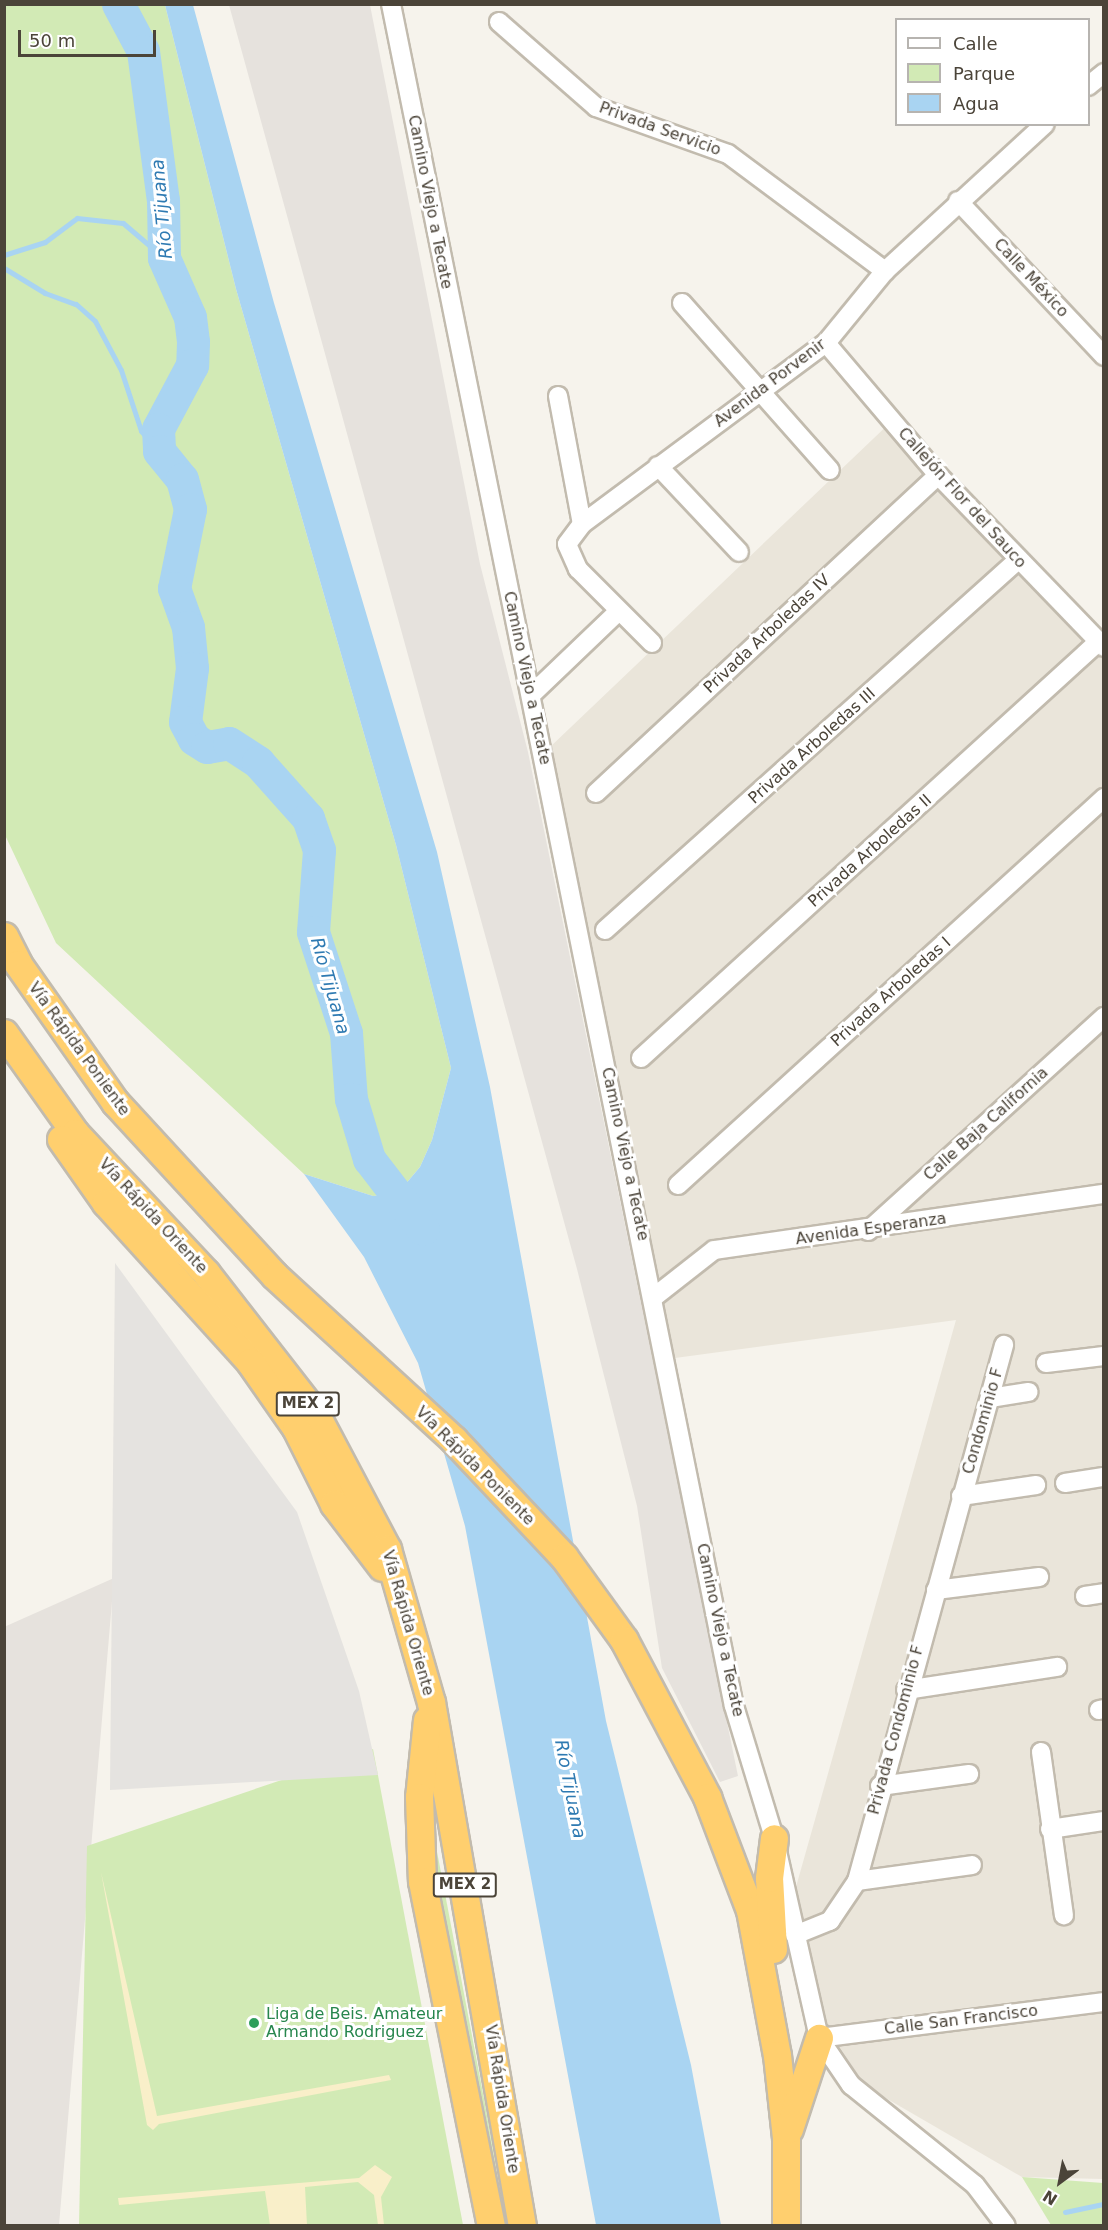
<!DOCTYPE html>
<html>
<head>
<meta charset="utf-8">
<style>
  body { margin:0 }
  #map { position:relative; width:1108px; height:2230px; overflow:hidden; background:#f6f3ec; font-family:"DejaVu Sans",sans-serif }
  div>[style] { position:absolute }
  .residential>* { inset:0; background:#eae5da }
  .industrial>* { inset:0; background:#e6e2dd }
  .green>* { inset:0; background:#d2eab5 }
  .sand>* { inset:0; background:#f9efc9 }
  .parking>* { inset:0; background:#e5e3e0 }
  .water>* { inset:0; background:#a9d4f2 }
  .stream>* { height:5px; margin:-2.5px; padding:0 2.5px; transform-origin:2.5px; border-radius:2.5px; background:#a9d4f2 }
  .river>* { height:33px; margin:-16.5px; padding:0 16.5px; transform-origin:16.5px; border-radius:16.5px; background:#a9d4f2 }
  .roads { filter:drop-shadow(2px 0 #c2bbae) drop-shadow(-2px 0 #c2bbae) drop-shadow(0 2px #c2bbae) drop-shadow(0 -2px #c2bbae) }
  .minor>* { height:18px; margin:-9px; padding:0 9px; transform-origin:9px; border-radius:9px; background:#fff }
  .highway>* { height:27px; margin:-13.5px; padding:0 13.5px; transform-origin:13.5px; border-radius:13.5px; background:#ffcf6e }
  .dots>* { width:16px; height:16px; translate:-50% -50%; box-sizing:border-box; border:3px solid #fff; border-radius:50% }
  span { translate:-50% -50%; white-space:nowrap; text-align:center; line-height:1.15; -webkit-text-stroke:6px #fff; paint-order:stroke }
  .shield-label span { padding:2px 4px; background:#fff; border:2px solid; border-radius:4px; -webkit-text-stroke-width:0 }
  .shield-label { font-size:15px; color:#4b4439; font-weight:700 }
  .street-label { font-size:16px; color:#4b4439 }
  .leisure-label { font-size:16px; color:#27864d }
  .left { translate:0 -50%; text-align:left }
  .water-label { font-size:18px; color:#2e7ab2; font-style:italic }
  .frame { position:absolute; inset:0; border:6px solid #4b4439; pointer-events:none }
  .legend { position:absolute; left:895px; top:18px; width:195px; height:108px; box-sizing:border-box; background:#fff; border:2px solid #b7b4b0; margin:0; padding:8px 10px; list-style:none; font-size:18px; color:#4b4439 }
  .legend li { display:flex; align-items:center; gap:12px; height:30px }
  .legend b { width:30px; border:2px solid #b7b4b0 }
  .north { position:absolute; left:1030px; top:2152px; width:60px; height:60px; -webkit-text-stroke:4px #fff; paint-order:stroke; rotate:212deg; font-size:16px; font-weight:700; line-height:24px; text-align:center; color:#4b4439 }
  .north::after { content:''; display:block; margin:auto; width:21px; height:27px; background:#4b4439; clip-path:polygon(50% 0,100% 100%,50% 72%,0 100%) }
  .scale { position:absolute; left:18px; top:30px; width:138px; height:27px; box-sizing:border-box; border:3px solid #4b4439; border-top:0; padding-left:8px; font-size:18px; line-height:21px; white-space:nowrap; color:#4b4439; -webkit-text-stroke:4px #fff; paint-order:stroke }
</style>
</head>
<body>
<div id="map">
  <div class="residential">
    <i style="clip-path:polygon(895px 418px,1103px 633px,1103px 2179px,1022px 2177px,865px 2086px,822px 2020px,794px 1894px,956px 1320px,675px 1358px,549px 748px)"></i>
  </div>
  <div class="industrial">
    <i style="clip-path:polygon(229px 5px,370px 5px,480px 564px,528px 752px,738px 1776px,720px 1782px,662px 1668px,637px 1506px,577px 1269px)"></i>
    <i style="clip-path:polygon(114px 1578px,59px 2225px,5px 2225px,4px 1627px)"></i>
  </div>
  <div class="green">
    <i style="clip-path:polygon(5px 5px,165px 5px,236px 289px,396px 845px,451px 1068px,432px 1140px,420px 1167px,398px 1193px,373px 1196px,304px 1174px,56px 943px,5px 835px)"></i>
    <i style="clip-path:polygon(373px 1749px,463px 2225px,79px 2226px,87px 1846px)"></i>
    <i style="clip-path:polygon(427px 1799px,485px 2104px,506px 2225px,498px 2225px,432px 1865px)"></i>
    <i style="clip-path:polygon(1022px 2177px,1103px 2183px,1103px 2225px,1051px 2225px)"></i>
  </div>
  <div class="sand">
    <i style="clip-path:polygon(101px 1872px,157px 2116px,389px 2075px,391px 2080px,159px 2124px,153px 2130px,147px 2125px)"></i>
    <i style="clip-path:polygon(375px 2165px,392px 2177px,381px 2197px,384px 2225px,378px 2225px,374px 2195px,358px 2182px,305px 2187px,307px 2225px,270px 2225px,265px 2191px,119px 2205px,118px 2198px,359px 2178px)"></i>
  </div>
  <div class="parking">
    <i style="clip-path:polygon(115px 1263px,297px 1512px,359px 1691px,378px 1775px,110px 1790px)"></i>
  </div>
  <div class="water">
    <i style="clip-path:polygon(165px 5px,193px 5px,274px 303px,437px 852px,490px 1087px,606px 1721px,691px 2065px,721px 2225px,596px 2225px,465px 1526px,418px 1363px,364px 1257px,304px 1174px,373px 1196px,398px 1193px,420px 1167px,432px 1140px,451px 1068px,396px 845px,236px 289px)"></i>
  </div>
  <div class="stream">
    <i style="left:4px;top:255px;width:43px;rotate:-17.6deg"></i>
    <i style="left:45px;top:242px;width:40px;rotate:-37deg"></i>
    <i style="left:77px;top:218px;width:46px;rotate:6.2deg"></i>
    <i style="left:123px;top:223px;width:54px;rotate:40.5deg"></i>
    <i style="left:4px;top:268px;width:48px;rotate:31.4deg"></i>
    <i style="left:45px;top:293px;width:33px;rotate:20deg"></i>
    <i style="left:76px;top:304px;width:25px;rotate:42deg"></i>
    <i style="left:95px;top:321px;width:55px;rotate:62deg"></i>
    <i style="left:121px;top:370px;width:64px;rotate:71.8deg"></i>
    <i style="left:141px;top:431px;width:27px;rotate:48deg"></i>
    <i style="left:1065px;top:2212px;width:40px;rotate:-12deg"></i>
  </div>
  <div class="river">
    <i style="left:118px;top:4px;width:53px;rotate:62deg"></i>
    <i style="left:143px;top:51px;width:150px;rotate:82.4deg"></i>
    <i style="left:163px;top:200px;width:58px;rotate:89deg"></i>
    <i style="left:164px;top:258px;width:64px;rotate:66.2deg"></i>
    <i style="left:190px;top:317px;width:25px;rotate:83deg"></i>
    <i style="left:193px;top:342px;width:23px;rotate:92deg"></i>
    <i style="left:192px;top:365px;width:72px;rotate:118deg"></i>
    <i style="left:158px;top:429px;width:22px;rotate:87deg"></i>
    <i style="left:159px;top:451px;width:36px;rotate:51deg"></i>
    <i style="left:182px;top:479px;width:31px;rotate:75deg"></i>
    <i style="left:190px;top:509px;width:81px;rotate:101.4deg"></i>
    <i style="left:174px;top:588px;width:41px;rotate:70.3deg"></i>
    <i style="left:188px;top:627px;width:41px;rotate:84.4deg"></i>
    <i style="left:192px;top:668px;width:54px;rotate:97.4deg"></i>
    <i style="left:185px;top:722px;width:19px;rotate:62deg"></i>
    <i style="left:194px;top:739px;width:15px;rotate:32deg"></i>
    <i style="left:207px;top:747px;width:22px;rotate:-10deg"></i>
    <i style="left:229px;top:743px;width:35px;rotate:33deg"></i>
    <i style="left:258px;top:762px;width:75px;rotate:48.2deg"></i>
    <i style="left:308px;top:818px;width:34px;rotate:71deg"></i>
    <i style="left:319px;top:850px;width:82px;rotate:94.2deg"></i>
    <i style="left:313px;top:932px;width:106px;rotate:71.9deg"></i>
    <i style="left:346px;top:1033px;width:66px;rotate:85.7deg"></i>
    <i style="left:351px;top:1099px;width:63px;rotate:73.3deg"></i>
    <i style="left:369px;top:1159px;width:88px;rotate:52.4deg"></i>
  </div>
  <div class="roads">
    <div class="minor">
      <i style="left:391px;top:4px;width:1736px;rotate:78.61deg"></i>
      <i style="left:734px;top:1706px;width:138px;rotate:73.1deg"></i>
      <i style="left:774px;top:1838px;width:205px;rotate:77.3deg"></i>
      <i style="left:819px;top:2038px;width:57px;rotate:55.8deg"></i>
      <i style="left:851px;top:2085px;width:159px;rotate:38.9deg"></i>
      <i style="left:975px;top:2185px;width:51px;rotate:52.9deg"></i>
      <i style="left:499px;top:22px;width:129px;rotate:41.2deg"></i>
      <i style="left:596px;top:107px;width:140px;rotate:19.6deg"></i>
      <i style="left:728px;top:154px;width:196px;rotate:36.7deg"></i>
      <i style="left:1088px;top:86px;width:21px;rotate:-39deg"></i>
      <i style="left:958px;top:201px;width:213px;rotate:46.7deg"></i>
      <i style="left:682px;top:303px;width:223px;rotate:48.5deg"></i>
      <i style="left:826px;top:343px;width:173px;rotate:49.7deg"></i>
      <i style="left:938px;top:475px;width:239px;rotate:46deg"></i>
      <i style="left:558px;top:396px;width:130px;rotate:79.4deg"></i>
      <i style="left:658px;top:466px;width:118px;rotate:46.7deg"></i>
      <i style="left:652px;top:643px;width:105px;rotate:-135deg"></i>
      <i style="left:578px;top:569px;width:27px;rotate:-114deg"></i>
      <i style="left:567px;top:544px;width:25px;rotate:-53deg"></i>
      <i style="left:582px;top:524px;width:304px;rotate:-36.6deg"></i>
      <i style="left:826px;top:343px;width:93px;rotate:-50.7deg"></i>
      <i style="left:885px;top:271px;width:217px;rotate:-42.6deg"></i>
      <i style="left:531px;top:695px;width:120px;rotate:-43.7deg"></i>
      <i style="left:596px;top:793px;width:467px;rotate:-42.9deg"></i>
      <i style="left:605px;top:930px;width:554px;rotate:-41.86deg"></i>
      <i style="left:641px;top:1058px;width:618px;rotate:-42.31deg"></i>
      <i style="left:678px;top:1185px;width:576px;rotate:-42.25deg"></i>
      <i style="left:868px;top:1231px;width:319px;rotate:-42.2deg"></i>
      <i style="left:654px;top:1297px;width:76px;rotate:-38.1deg"></i>
      <i style="left:714px;top:1250px;width:394px;rotate:-8.2deg"></i>
      <i style="left:1046px;top:1363px;width:58px;rotate:-6.9deg"></i>
      <i style="left:990px;top:1398px;width:39px;rotate:-9deg"></i>
      <i style="left:1065px;top:1483px;width:39px;rotate:-9deg"></i>
      <i style="left:961px;top:1496px;width:76px;rotate:-8.3deg"></i>
      <i style="left:936px;top:1590px;width:104px;rotate:-7.2deg"></i>
      <i style="left:1085px;top:1596px;width:19px;rotate:-9deg"></i>
      <i style="left:906px;top:1690px;width:153px;rotate:-8.7deg"></i>
      <i style="left:1099px;top:1710px;width:5px;rotate:-11deg"></i>
      <i style="left:1041px;top:1752px;width:165px;rotate:82deg"></i>
      <i style="left:880px;top:1786px;width:90px;rotate:-7.7deg"></i>
      <i style="left:1050px;top:1829px;width:55px;rotate:-8.4deg"></i>
      <i style="left:857px;top:1881px;width:116px;rotate:-7.9deg"></i>
      <i style="left:795px;top:1935px;width:38px;rotate:-22deg"></i>
      <i style="left:830px;top:1921px;width:48px;rotate:-56deg"></i>
      <i style="left:857px;top:1881px;width:556px;rotate:-74.66deg"></i>
      <i style="left:819px;top:2038px;width:287px;rotate:-7.2deg"></i>
    </div>
    <div class="highway">
      <i style="left:4px;top:936px;width:31px;rotate:63deg"></i>
      <i style="left:18px;top:964px;width:169px;rotate:54.9deg"></i>
      <i style="left:115px;top:1102px;width:235px;rotate:47.4deg"></i>
      <i style="left:274px;top:1275px;width:244px;rotate:42.5deg"></i>
      <i style="left:454px;top:1440px;width:161px;rotate:46.8deg"></i>
      <i style="left:564px;top:1557px;width:102px;rotate:54.1deg"></i>
      <i style="left:624px;top:1640px;width:178px;rotate:62.1deg"></i>
      <i style="left:707px;top:1797px;width:121px;rotate:69.2deg"></i>
      <i style="left:750px;top:1910px;width:147px;rotate:79.5deg"></i>
      <i style="left:777px;top:2055px;width:83px;rotate:83.8deg"></i>
      <i style="left:786px;top:2138px;width:88px;rotate:90deg"></i>
      <i style="left:4px;top:1033px;width:123px;rotate:54.6deg"></i>
      <i style="left:75px;top:1133px;width:192px;rotate:46.9deg"></i>
      <i style="left:206px;top:1273px;width:177px;rotate:52.1deg"></i>
      <i style="left:315px;top:1413px;width:154px;rotate:62.1deg"></i>
      <i style="left:387px;top:1549px;width:159px;rotate:74deg"></i>
      <i style="left:431px;top:1702px;width:532px;rotate:80.15deg"></i>
      <i style="left:61px;top:1139px;width:78px;rotate:54.9deg"></i>
      <i style="left:106px;top:1203px;width:215px;rotate:47.8deg"></i>
      <i style="left:250px;top:1362px;width:80px;rotate:55.1deg"></i>
      <i style="left:296px;top:1428px;width:85px;rotate:63.4deg"></i>
      <i style="left:334px;top:1504px;width:79px;rotate:52.7deg"></i>
      <i style="left:427px;top:1720px;width:77px;rotate:95.9deg"></i>
      <i style="left:419px;top:1797px;width:84px;rotate:88deg"></i>
      <i style="left:422px;top:1881px;width:352px;rotate:78.7deg"></i>
      <i style="left:773px;top:1949px;width:71px;rotate:-93.2deg"></i>
      <i style="left:769px;top:1878px;width:40px;rotate:-82.9deg"></i>
      <i style="left:789px;top:2129px;width:96px;rotate:-71.8deg"></i>
    </div>
  </div>
  <div class="dots">
    <i style="left:254px;top:2023px;background:#2e9e5b"></i>
  </div>
  <div class="shield-label">
    <span style="left:308px;top:1404px">MEX 2</span>
    <span style="left:465px;top:1885px">MEX 2</span>
  </div>
  <div class="street-label">
    <span style="left:660px;top:129px;rotate:20deg">Privada Servicio</span>
    <span style="left:430px;top:202px;rotate:79deg">Camino Viejo a Tecate</span>
    <span style="left:1031px;top:278px;rotate:47deg">Calle México</span>
    <span style="left:770px;top:383px;rotate:-37deg">Avenida Porvenir</span>
    <span style="left:962px;top:498px;rotate:48deg">Callejón Flor del Sauco</span>
    <span style="left:767px;top:634px;rotate:-43deg">Privada Arboledas IV</span>
    <span style="left:527px;top:678px;rotate:78deg">Camino Viejo a Tecate</span>
    <span style="left:812px;top:746px;rotate:-42deg">Privada Arboledas III</span>
    <span style="left:870px;top:851px;rotate:-42deg">Privada Arboledas II</span>
    <span style="left:891px;top:992px;rotate:-42deg">Privada Arboledas I</span>
    <span style="left:79px;top:1049px;rotate:54deg">Vía Rápida Poniente</span>
    <span style="left:986px;top:1124px;rotate:-42deg">Calle Baja California</span>
    <span style="left:625px;top:1154px;rotate:78deg">Camino Viejo a Tecate</span>
    <span style="left:153px;top:1216px;rotate:47deg">Vía Rápida Oriente</span>
    <span style="left:871px;top:1229px;rotate:-8deg">Avenida Esperanza</span>
    <span style="left:983px;top:1421px;rotate:-74deg">Condominio F</span>
    <span style="left:475px;top:1466px;rotate:45deg">Vía Rápida Poniente</span>
    <span style="left:408px;top:1623px;rotate:74deg">Vía Rápida Oriente</span>
    <span style="left:720px;top:1630px;rotate:78deg">Camino Viejo a Tecate</span>
    <span style="left:896px;top:1730px;rotate:-75deg">Privada Condominio F</span>
    <span style="left:961px;top:2020px;rotate:-7deg">Calle San Francisco</span>
    <span style="left:502px;top:2099px;rotate:81deg">Vía Rápida Oriente</span>
  </div>
  <div class="leisure-label">
    <span class="left" style="left:266px;top:2023px">Liga de Beis. Amateur<br>Armando Rodriguez</span>
  </div>
  <div class="water-label">
    <span style="left:162px;top:209px;rotate:-95deg">Río Tijuana</span>
    <span style="left:330px;top:986px;rotate:74deg">Río Tijuana</span>
    <span style="left:570px;top:1789px;rotate:79deg">Río Tijuana</span>
  </div>
  <div class="frame"></div>
  <ul class="legend">
  <li><b style="height:8px;background:#fff"></b>Calle</li>
  <li><b style="height:16px;background:#d2eab5"></b>Parque</li>
  <li><b style="height:16px;background:#a9d4f2"></b>Agua</li>
  </ul>
  <div class="north">N</div>
  <div class="scale">50 m</div>
</div>
</body>
</html>
